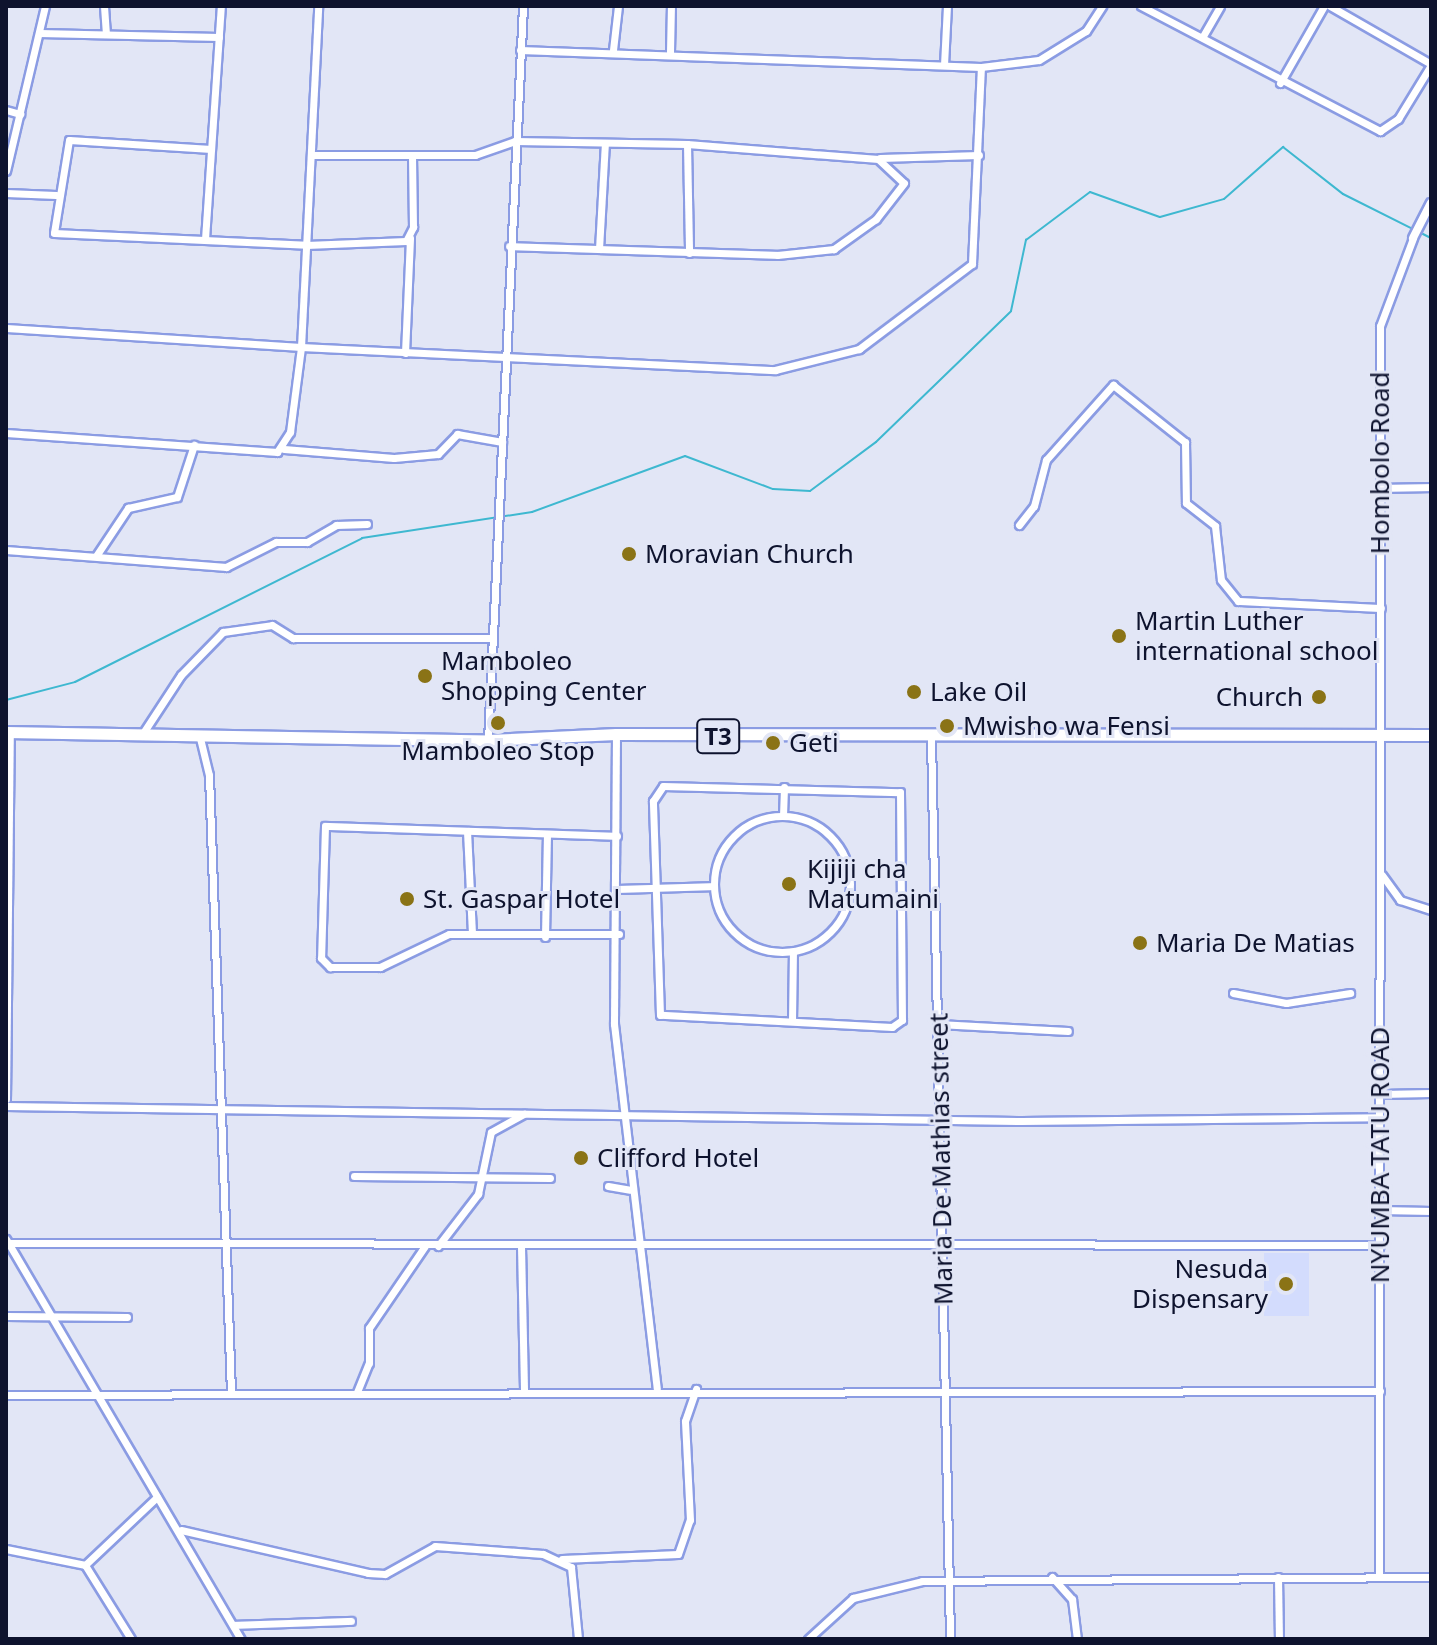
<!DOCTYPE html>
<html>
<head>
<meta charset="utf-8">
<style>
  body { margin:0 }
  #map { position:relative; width:1437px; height:1645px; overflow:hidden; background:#e2e6f6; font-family:"Noto Sans",sans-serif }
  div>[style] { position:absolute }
  .built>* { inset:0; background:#d3dcfd }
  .stream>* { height:2px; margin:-1px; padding:0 1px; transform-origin:1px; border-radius:1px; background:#3eb8d0 }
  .roads { filter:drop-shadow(2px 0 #8b9ce3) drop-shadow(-2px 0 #8b9ce3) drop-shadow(0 2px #8b9ce3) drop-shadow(0 -2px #8b9ce3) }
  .minor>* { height:7px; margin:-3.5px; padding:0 3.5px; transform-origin:3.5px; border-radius:3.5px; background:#fff }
  .minor>.ring { margin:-3.5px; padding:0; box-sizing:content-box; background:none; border:7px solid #fff; border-radius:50% }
  .tertiary>* { height:8px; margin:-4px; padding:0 4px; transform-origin:4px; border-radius:4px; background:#fff }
  .trunk>* { height:11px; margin:-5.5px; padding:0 5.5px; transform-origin:5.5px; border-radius:5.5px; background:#fff }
  .dots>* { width:22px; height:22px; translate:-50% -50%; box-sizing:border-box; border:4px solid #e2e6f6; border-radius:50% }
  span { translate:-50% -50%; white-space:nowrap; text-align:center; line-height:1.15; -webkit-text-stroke:6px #e2e6f6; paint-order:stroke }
  .shield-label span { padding:2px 6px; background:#e2e6f6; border:2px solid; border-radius:6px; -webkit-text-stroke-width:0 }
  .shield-label { font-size:24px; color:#0e132e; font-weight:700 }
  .street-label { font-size:26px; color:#0e132e }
  .poi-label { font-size:26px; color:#0e132e }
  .left { translate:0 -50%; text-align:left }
  .right { translate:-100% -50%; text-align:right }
  .frame { position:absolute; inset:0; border:8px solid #0e132e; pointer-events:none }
</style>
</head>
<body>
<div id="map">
  <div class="built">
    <i style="clip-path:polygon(1264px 1253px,1309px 1253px,1309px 1316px,1264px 1316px)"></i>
  </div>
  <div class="stream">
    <i style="left:1421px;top:233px;width:11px;rotate:27deg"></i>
    <i style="left:6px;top:700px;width:71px;rotate:-14.6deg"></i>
    <i style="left:75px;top:682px;width:321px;rotate:-26.6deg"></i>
    <i style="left:362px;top:538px;width:172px;rotate:-8.7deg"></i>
    <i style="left:532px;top:512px;width:163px;rotate:-20.1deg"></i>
    <i style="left:685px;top:456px;width:94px;rotate:20.6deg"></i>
    <i style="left:773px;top:489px;width:37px;rotate:3deg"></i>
    <i style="left:810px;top:491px;width:82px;rotate:-36.6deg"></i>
    <i style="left:876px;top:442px;width:188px;rotate:-44.1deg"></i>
    <i style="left:1011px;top:311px;width:73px;rotate:-78.1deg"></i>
    <i style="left:1026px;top:240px;width:80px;rotate:-36.9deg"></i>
    <i style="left:1090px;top:192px;width:74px;rotate:19.7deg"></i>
    <i style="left:1160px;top:217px;width:66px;rotate:-15.7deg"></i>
    <i style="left:1224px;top:199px;width:79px;rotate:-41.4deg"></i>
    <i style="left:1283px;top:147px;width:76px;rotate:38.1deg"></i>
    <i style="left:1343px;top:194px;width:80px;rotate:26.6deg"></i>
  </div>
  <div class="roads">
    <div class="minor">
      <i style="left:104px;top:6px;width:28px;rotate:86deg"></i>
      <i style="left:1141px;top:6px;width:270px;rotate:27.6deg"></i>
      <i style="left:1380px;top:131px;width:22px;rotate:-34deg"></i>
      <i style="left:1398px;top:119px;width:63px;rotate:-58.6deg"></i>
      <i style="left:1330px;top:6px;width:116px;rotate:29.9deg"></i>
      <i style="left:39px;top:33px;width:180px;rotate:1.3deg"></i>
      <i style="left:1203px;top:36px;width:34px;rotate:-60deg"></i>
      <i style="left:520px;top:50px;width:461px;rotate:2.1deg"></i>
      <i style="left:981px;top:67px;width:58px;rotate:-6.9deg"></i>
      <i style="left:1039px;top:60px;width:55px;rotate:-31.7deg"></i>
      <i style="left:1086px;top:31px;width:30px;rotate:-57deg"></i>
      <i style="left:613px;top:50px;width:44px;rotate:-83.5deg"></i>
      <i style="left:670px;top:52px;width:46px;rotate:-88.8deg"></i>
      <i style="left:944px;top:65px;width:59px;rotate:-87.1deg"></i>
      <i style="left:1280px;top:83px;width:89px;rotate:-60.3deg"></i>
      <i style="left:6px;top:110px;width:15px;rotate:16deg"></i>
      <i style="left:687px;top:144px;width:109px;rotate:88.9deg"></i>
      <i style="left:211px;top:149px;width:142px;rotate:-176.4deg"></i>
      <i style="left:69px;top:140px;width:94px;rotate:99.2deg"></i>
      <i style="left:54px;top:233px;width:252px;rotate:2.7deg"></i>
      <i style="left:306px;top:245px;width:100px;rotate:-2.3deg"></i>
      <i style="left:406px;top:241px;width:16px;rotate:-63deg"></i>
      <i style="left:413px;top:227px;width:69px;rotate:-90.8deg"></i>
      <i style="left:311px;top:155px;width:164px"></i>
      <i style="left:475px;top:155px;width:42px;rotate:-19.3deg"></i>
      <i style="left:515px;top:141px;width:172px;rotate:1deg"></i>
      <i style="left:687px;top:144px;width:192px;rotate:4.5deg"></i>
      <i style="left:878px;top:159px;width:35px;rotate:43deg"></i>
      <i style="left:904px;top:183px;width:46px;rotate:127.9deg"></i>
      <i style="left:876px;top:219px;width:52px;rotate:144.5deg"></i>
      <i style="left:834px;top:249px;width:57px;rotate:174deg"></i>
      <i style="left:777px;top:255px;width:268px;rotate:-178.1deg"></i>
      <i style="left:880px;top:158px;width:99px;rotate:-1.7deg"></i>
      <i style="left:6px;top:171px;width:170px;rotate:-76.7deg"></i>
      <i style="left:6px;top:193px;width:50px;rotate:2.3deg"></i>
      <i style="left:205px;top:239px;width:234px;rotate:-86.1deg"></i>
      <i style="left:599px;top:249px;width:106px;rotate:-86.8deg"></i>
      <i style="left:6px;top:328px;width:296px;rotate:3.7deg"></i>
      <i style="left:301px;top:347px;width:341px;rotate:-87.1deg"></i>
      <i style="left:405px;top:353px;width:115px;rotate:-87.5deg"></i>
      <i style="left:6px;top:433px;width:272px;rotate:4deg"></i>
      <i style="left:277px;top:452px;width:24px;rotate:-57deg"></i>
      <i style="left:290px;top:432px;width:86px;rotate:-82.6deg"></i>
      <i style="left:301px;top:347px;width:475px;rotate:2.8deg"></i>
      <i style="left:775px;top:370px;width:87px;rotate:-14deg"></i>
      <i style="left:859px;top:349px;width:141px;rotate:-37deg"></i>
      <i style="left:972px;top:264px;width:197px;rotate:-87.4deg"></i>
      <i style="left:284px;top:449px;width:110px;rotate:4.7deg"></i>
      <i style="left:394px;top:458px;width:44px;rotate:-5.2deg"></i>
      <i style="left:438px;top:454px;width:28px;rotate:-46deg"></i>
      <i style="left:457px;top:434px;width:46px;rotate:10.1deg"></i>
      <i style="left:1380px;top:488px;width:51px;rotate:-1.1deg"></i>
      <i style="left:1019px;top:525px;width:24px;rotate:-52deg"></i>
      <i style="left:1034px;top:506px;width:48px;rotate:-75.4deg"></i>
      <i style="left:1046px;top:460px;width:101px;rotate:-48.2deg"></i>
      <i style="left:1113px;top:385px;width:92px;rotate:38.4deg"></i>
      <i style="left:1185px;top:442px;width:61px;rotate:89.1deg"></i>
      <i style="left:1186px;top:503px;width:37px;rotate:38deg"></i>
      <i style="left:1215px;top:526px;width:54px;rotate:83.7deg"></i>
      <i style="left:1221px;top:580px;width:27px;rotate:51deg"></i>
      <i style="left:1238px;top:601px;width:143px;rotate:2.8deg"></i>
      <i style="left:6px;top:550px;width:221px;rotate:4.4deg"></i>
      <i style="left:226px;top:567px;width:56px;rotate:-26.6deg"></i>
      <i style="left:276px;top:542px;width:31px"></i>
      <i style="left:307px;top:542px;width:34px;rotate:-30deg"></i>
      <i style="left:336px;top:525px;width:31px;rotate:-2deg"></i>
      <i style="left:96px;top:556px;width:58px;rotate:-56.3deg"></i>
      <i style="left:128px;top:508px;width:50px;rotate:-12.7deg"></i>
      <i style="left:177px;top:497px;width:55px;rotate:-71.9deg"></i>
      <i style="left:143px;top:733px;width:69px;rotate:-56.8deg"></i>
      <i style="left:181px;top:675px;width:60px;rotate:-45.7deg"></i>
      <i style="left:223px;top:632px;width:49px;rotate:-8.1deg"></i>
      <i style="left:272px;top:625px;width:25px;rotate:32deg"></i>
      <i style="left:293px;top:638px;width:200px"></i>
      <i style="left:199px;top:734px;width:42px;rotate:76.3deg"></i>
      <i style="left:209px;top:775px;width:617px;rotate:87.96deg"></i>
      <i style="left:616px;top:734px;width:290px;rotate:90.4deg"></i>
      <i style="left:614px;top:1024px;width:367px;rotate:83.3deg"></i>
      <i style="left:931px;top:738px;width:901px;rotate:88.79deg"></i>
      <i style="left:488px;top:740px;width:735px;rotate:-87.27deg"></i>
      <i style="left:663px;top:786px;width:237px;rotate:1.5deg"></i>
      <i style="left:900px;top:792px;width:228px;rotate:89.5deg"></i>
      <i style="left:902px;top:1020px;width:12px;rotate:145deg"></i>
      <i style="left:892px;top:1027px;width:232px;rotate:-177deg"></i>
      <i style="left:660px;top:1015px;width:214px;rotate:-91.9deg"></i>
      <i style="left:653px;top:801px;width:18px;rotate:-56deg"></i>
      <i style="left:783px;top:816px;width:29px;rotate:-88deg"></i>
      <i class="ring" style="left:714px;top:816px;width:129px;height:129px"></i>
      <i style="left:467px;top:831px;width:103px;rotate:87.2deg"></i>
      <i style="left:617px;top:836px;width:292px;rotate:-178deg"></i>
      <i style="left:325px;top:826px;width:132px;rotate:91.7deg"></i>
      <i style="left:321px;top:958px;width:13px;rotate:45deg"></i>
      <i style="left:330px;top:967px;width:50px"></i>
      <i style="left:380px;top:967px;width:76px;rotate:-25.6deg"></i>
      <i style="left:449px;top:934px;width:170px"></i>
      <i style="left:1382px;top:875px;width:31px;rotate:54deg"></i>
      <i style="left:1400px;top:900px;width:33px;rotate:18deg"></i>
      <i style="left:620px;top:889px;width:94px;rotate:-1.8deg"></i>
      <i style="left:545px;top:937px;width:103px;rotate:-88.9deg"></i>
      <i style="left:1233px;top:993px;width:54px;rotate:10.7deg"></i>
      <i style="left:1286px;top:1003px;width:65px;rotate:-8.9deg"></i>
      <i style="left:792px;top:1021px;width:69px;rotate:-89.2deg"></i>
      <i style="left:938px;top:1024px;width:130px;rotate:3.1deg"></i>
      <i style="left:1380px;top:1094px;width:51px;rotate:-1.1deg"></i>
      <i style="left:6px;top:1099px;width:367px;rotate:-89.4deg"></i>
      <i style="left:6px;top:1106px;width:1011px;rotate:0.85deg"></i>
      <i style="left:1017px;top:1121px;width:363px;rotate:-0.6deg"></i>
      <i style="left:354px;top:1176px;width:196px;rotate:0.6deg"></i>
      <i style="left:608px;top:1186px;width:22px;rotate:10deg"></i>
      <i style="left:1380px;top:1210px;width:51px;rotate:1.1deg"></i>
      <i style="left:6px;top:1239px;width:464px;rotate:59.6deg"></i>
      <i style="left:10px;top:1243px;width:1370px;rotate:0.08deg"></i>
      <i style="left:438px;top:1246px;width:66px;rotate:-52.4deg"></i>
      <i style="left:478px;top:1194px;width:63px;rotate:-78.2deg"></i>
      <i style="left:491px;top:1132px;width:38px;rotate:-29deg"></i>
      <i style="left:521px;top:1246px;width:146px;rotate:88.8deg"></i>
      <i style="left:6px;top:1316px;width:121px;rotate:0.5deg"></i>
      <i style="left:357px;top:1392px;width:31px;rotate:-68deg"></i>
      <i style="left:369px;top:1363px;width:35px;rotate:-90deg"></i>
      <i style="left:369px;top:1328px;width:99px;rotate:-55.7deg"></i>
      <i style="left:6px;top:1395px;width:1374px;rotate:-0.17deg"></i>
      <i style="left:181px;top:1530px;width:192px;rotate:12.9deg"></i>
      <i style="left:368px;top:1573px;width:17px;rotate:3deg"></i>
      <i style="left:385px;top:1574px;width:57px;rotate:-29.2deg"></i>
      <i style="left:435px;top:1546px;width:108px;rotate:4.2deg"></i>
      <i style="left:543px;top:1554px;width:31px;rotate:25deg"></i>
      <i style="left:571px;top:1567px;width:72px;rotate:84.4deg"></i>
      <i style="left:6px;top:1549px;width:81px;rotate:11.4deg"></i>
      <i style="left:85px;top:1565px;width:99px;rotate:-43.4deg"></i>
      <i style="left:562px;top:1559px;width:116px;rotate:-2.5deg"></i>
      <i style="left:678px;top:1554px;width:36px;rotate:-71deg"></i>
      <i style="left:690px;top:1520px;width:99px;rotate:-92.9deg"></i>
      <i style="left:685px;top:1421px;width:34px;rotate:-71deg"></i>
      <i style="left:85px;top:1565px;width:87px;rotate:58.1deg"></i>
      <i style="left:1379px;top:1576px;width:1250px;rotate:-89.95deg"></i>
      <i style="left:1380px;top:326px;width:94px;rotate:-69.4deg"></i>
      <i style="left:1052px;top:1577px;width:30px;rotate:48deg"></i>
      <i style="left:1072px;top:1599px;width:40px;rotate:82.9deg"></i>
      <i style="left:1278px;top:1577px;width:62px;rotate:89.1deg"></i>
      <i style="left:234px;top:1625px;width:117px;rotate:-2deg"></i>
      <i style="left:808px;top:1639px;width:61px;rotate:-42.3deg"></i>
      <i style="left:853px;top:1598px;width:71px;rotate:-13.8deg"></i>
      <i style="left:922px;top:1581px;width:509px;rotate:-0.45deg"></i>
    </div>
    <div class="tertiary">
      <i style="left:1413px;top:238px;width:39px;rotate:-63deg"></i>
    </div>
    <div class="trunk">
      <i style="left:6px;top:732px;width:482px;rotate:1deg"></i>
      <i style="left:488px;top:740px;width:128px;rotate:-2.7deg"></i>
      <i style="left:616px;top:734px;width:815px;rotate:0.07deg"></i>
    </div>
  </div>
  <div class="dots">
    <i style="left:629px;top:554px;background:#8a7316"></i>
    <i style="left:1119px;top:636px;background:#8a7316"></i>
    <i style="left:425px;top:676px;background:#8a7316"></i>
    <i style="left:914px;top:692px;background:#8a7316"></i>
    <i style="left:1319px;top:697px;background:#8a7316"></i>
    <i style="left:498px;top:723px;background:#8a7316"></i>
    <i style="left:947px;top:726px;background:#8a7316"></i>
    <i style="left:773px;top:743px;background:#8a7316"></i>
    <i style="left:789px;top:884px;background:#8a7316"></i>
    <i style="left:407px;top:899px;background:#8a7316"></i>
    <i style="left:1140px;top:943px;background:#8a7316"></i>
    <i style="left:581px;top:1158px;background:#8a7316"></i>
    <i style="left:1286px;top:1284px;background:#8a7316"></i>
  </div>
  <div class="shield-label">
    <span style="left:718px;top:736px">T3</span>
  </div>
  <div class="street-label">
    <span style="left:1380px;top:463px;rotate:-90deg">Hombolo Road</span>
    <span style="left:1380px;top:1155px;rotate:-90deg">NYUMBA TATU ROAD</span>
    <span style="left:941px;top:1159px;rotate:-91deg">Maria De Mathias street</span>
  </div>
  <div class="poi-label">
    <span class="left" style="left:645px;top:554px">Moravian Church</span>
    <span class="left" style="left:1135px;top:636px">Martin Luther<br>international school</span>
    <span class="left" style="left:441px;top:676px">Mamboleo<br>Shopping Center</span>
    <span class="left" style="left:930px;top:692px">Lake Oil</span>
    <span class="right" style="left:1303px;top:697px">Church</span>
    <span class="left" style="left:963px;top:726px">Mwisho wa Fensi</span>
    <span class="left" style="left:789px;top:743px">Geti</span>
    <span style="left:498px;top:751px">Mamboleo Stop</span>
    <span class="left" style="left:807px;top:884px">Kijiji cha<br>Matumaini</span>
    <span class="left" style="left:423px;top:899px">St. Gaspar Hotel</span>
    <span class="left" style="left:1156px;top:943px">Maria De Matias</span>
    <span class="left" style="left:597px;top:1158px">Clifford Hotel</span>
    <span class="right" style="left:1268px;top:1284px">Nesuda<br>Dispensary</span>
  </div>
  <div class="frame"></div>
</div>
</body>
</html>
